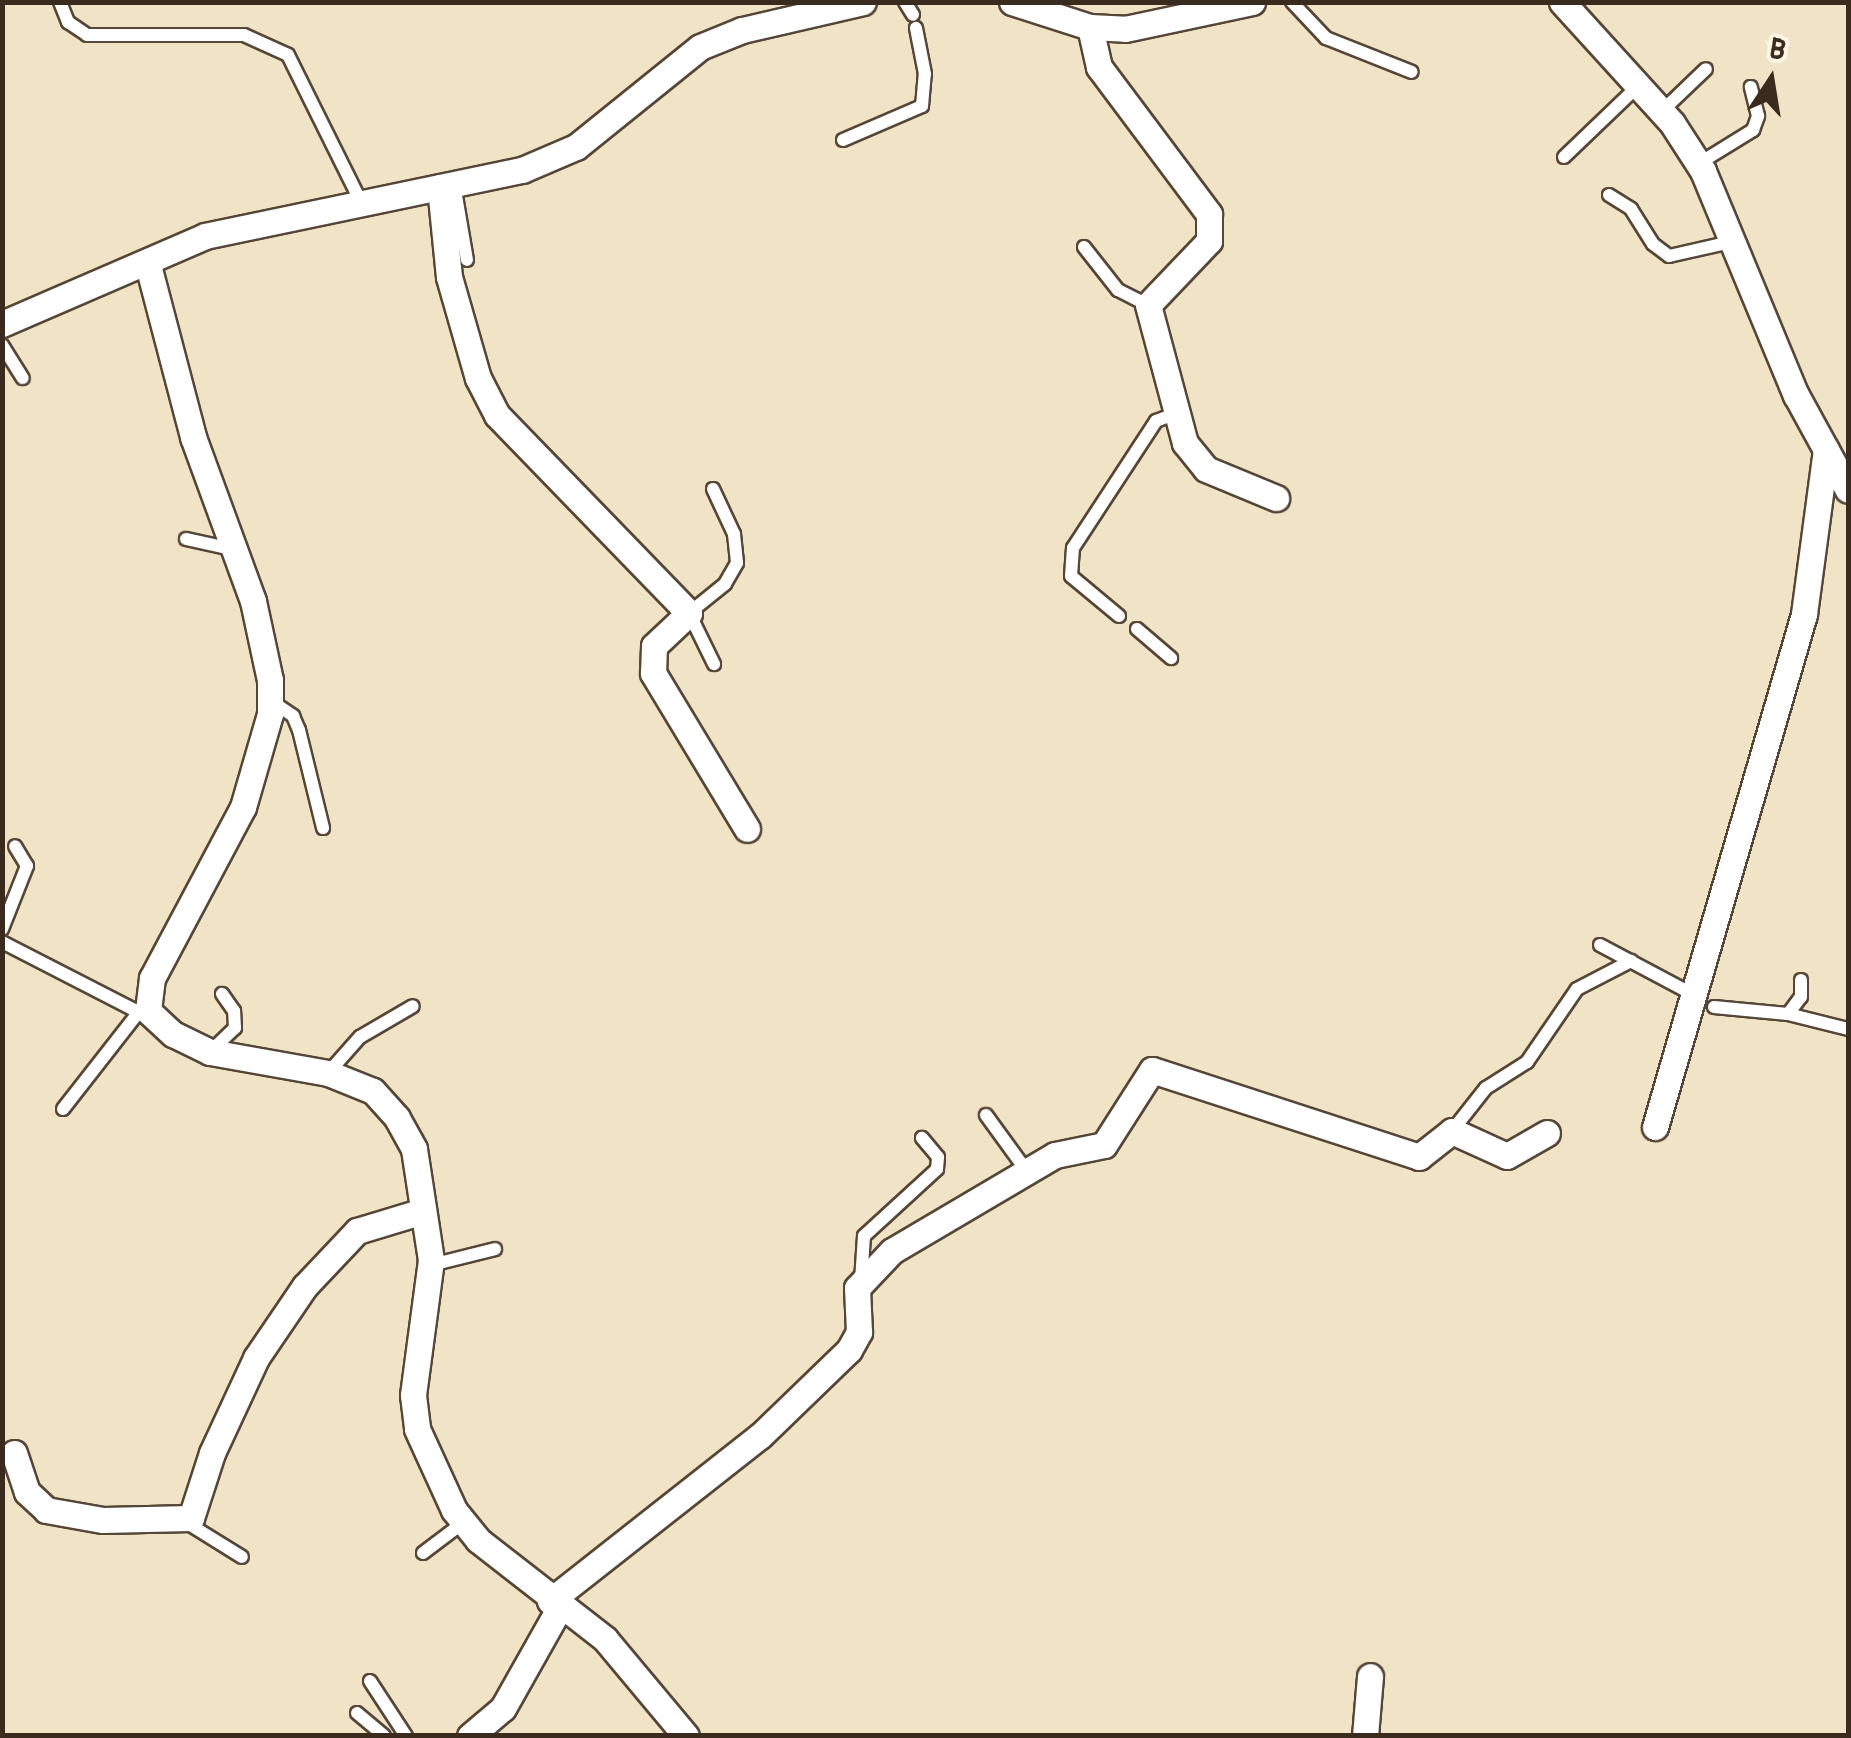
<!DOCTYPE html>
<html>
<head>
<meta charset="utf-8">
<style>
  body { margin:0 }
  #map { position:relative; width:1851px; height:1738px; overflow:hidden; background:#f1e4c6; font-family:Pangolin,sans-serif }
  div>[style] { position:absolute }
  .roads { filter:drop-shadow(2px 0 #564637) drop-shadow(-2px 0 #564637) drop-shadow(0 2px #564637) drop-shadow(0 -2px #564637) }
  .lane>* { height:12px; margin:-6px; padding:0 6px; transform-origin:6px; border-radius:6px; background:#fff }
  .street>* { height:25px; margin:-12.5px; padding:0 12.5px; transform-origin:12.5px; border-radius:12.5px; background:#fff }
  span { translate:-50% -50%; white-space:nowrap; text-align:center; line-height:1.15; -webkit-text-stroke:9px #fcf5e5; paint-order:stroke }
  .frame { position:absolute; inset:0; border:5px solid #3b2a1e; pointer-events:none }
  .north { position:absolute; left:1721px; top:30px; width:100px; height:100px; -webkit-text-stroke:8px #fcf5e5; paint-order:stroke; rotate:12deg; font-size:28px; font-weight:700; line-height:40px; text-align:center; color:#3b2a1e }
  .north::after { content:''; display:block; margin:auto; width:35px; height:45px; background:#3b2a1e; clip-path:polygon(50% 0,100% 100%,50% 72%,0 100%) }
</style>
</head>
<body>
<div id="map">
  <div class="roads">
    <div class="lane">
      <i style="left:60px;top:2px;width:22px;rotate:68deg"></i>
      <i style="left:68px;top:22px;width:23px;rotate:34deg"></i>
      <i style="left:87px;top:35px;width:157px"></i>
      <i style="left:244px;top:35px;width:48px;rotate:24.4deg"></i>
      <i style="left:288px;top:55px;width:164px;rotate:63.6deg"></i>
      <i style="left:905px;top:2px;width:15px;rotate:58deg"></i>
      <i style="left:1292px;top:2px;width:50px;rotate:46.6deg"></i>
      <i style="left:1326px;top:38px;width:92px;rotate:21.6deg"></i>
      <i style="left:1661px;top:112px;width:62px;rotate:-43.7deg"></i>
      <i style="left:843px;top:140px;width:86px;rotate:-23.3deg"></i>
      <i style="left:922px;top:106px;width:32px;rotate:-85deg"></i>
      <i style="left:925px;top:74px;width:47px;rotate:-101.1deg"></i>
      <i style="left:1564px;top:157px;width:103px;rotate:-43.8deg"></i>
      <i style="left:1698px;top:164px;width:65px;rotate:-31.7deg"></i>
      <i style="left:1753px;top:130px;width:15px;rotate:-70deg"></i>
      <i style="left:1758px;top:116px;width:30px;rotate:-104deg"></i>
      <i style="left:454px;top:184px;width:77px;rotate:80.3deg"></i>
      <i style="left:1609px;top:195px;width:26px;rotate:32deg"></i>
      <i style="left:1631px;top:209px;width:41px;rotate:57.8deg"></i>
      <i style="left:1653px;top:244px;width:20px;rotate:37deg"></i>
      <i style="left:1669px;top:256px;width:64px;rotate:-12.7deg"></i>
      <i style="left:1084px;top:247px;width:55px;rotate:51.7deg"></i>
      <i style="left:1118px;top:290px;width:34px;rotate:27deg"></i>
      <i style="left:2px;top:345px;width:39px;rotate:58deg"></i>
      <i style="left:713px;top:489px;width:50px;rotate:65deg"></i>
      <i style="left:734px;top:534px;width:29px;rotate:84deg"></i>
      <i style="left:737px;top:563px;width:24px;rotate:120deg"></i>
      <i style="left:725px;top:584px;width:46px;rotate:141.1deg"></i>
      <i style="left:689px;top:613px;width:57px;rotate:63.9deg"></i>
      <i style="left:186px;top:539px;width:47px;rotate:12.3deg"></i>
      <i style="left:1119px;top:616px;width:62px;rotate:-140.2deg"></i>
      <i style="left:1071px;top:576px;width:28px;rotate:-86deg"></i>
      <i style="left:1073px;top:548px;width:152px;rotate:-56.8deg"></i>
      <i style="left:1156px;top:421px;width:25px;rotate:-21deg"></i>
      <i style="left:1137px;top:629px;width:45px;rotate:40.5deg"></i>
      <i style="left:271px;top:701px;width:27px;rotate:34deg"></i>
      <i style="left:293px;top:716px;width:15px;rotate:67deg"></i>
      <i style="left:299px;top:730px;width:101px;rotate:76.2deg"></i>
      <i style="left:2px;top:929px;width:68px;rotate:-68.4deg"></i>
      <i style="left:27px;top:866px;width:23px;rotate:-121deg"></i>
      <i style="left:2px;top:942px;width:153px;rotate:27.2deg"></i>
      <i style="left:1600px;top:945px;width:106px;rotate:28deg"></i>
      <i style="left:1714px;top:1007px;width:74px;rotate:5.4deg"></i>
      <i style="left:1788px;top:1014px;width:21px;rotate:-53deg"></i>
      <i style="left:1801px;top:997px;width:17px;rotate:-90deg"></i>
      <i style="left:1788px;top:1014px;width:62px;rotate:14deg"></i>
      <i style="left:212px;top:1050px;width:32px;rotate:-44deg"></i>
      <i style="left:235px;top:1028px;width:17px;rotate:-93deg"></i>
      <i style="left:234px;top:1011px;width:21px;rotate:-125deg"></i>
      <i style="left:328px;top:1073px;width:48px;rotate:-48.4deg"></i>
      <i style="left:360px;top:1037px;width:61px;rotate:-30.3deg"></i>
      <i style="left:63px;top:1109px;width:128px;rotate:-52deg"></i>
      <i style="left:986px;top:1115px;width:68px;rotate:54deg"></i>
      <i style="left:1452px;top:1131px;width:55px;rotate:-51.7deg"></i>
      <i style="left:1486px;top:1088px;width:49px;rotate:-32.4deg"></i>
      <i style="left:1527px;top:1062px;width:88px;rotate:-55.6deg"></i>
      <i style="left:1577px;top:989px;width:61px;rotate:-27.4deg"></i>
      <i style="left:431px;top:1265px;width:66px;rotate:-14deg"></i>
      <i style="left:861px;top:1281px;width:45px;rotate:-86.2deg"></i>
      <i style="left:864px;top:1236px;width:99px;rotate:-42.5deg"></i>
      <i style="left:937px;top:1169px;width:12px;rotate:-85deg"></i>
      <i style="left:938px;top:1157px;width:25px;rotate:-130deg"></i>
      <i style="left:184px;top:1521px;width:68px;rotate:31.8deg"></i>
      <i style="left:423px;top:1553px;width:51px;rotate:-37.1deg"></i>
      <i style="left:370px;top:1681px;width:66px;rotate:56.8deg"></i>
      <i style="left:357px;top:1713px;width:35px;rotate:40deg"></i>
    </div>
    <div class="street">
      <i style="left:1012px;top:2px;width:82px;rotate:17.8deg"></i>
      <i style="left:1090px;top:27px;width:35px;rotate:3deg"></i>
      <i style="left:1125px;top:29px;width:130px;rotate:-12deg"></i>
      <i style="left:1562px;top:2px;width:164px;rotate:47.7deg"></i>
      <i style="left:1672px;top:123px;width:57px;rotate:57.1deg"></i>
      <i style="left:1703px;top:171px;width:243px;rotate:67.5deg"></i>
      <i style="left:1796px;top:395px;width:108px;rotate:61.3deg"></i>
      <i style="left:1090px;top:27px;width:41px;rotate:77.3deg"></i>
      <i style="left:1099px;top:67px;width:184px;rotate:53.2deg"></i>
      <i style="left:1209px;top:214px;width:27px;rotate:90deg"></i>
      <i style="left:1209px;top:241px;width:88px;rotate:133.6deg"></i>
      <i style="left:1148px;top:305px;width:143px;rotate:75deg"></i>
      <i style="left:1185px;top:443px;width:33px;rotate:51deg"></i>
      <i style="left:1206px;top:469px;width:76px;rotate:22.5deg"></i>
      <i style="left:440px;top:187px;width:90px;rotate:84.3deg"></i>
      <i style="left:449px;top:277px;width:105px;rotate:74deg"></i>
      <i style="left:478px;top:378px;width:42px;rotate:62.8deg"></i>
      <i style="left:497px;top:415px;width:276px;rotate:45.9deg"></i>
      <i style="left:689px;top:613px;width:48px;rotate:136.7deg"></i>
      <i style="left:654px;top:646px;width:27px;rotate:92deg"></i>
      <i style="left:653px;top:673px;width:182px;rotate:58.9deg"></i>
      <i style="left:148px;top:265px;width:178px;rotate:75.3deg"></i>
      <i style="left:193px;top:437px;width:175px;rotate:69.9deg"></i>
      <i style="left:253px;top:601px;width:81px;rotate:77.9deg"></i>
      <i style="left:270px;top:680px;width:34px;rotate:90deg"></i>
      <i style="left:270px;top:714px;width:97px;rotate:106.2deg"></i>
      <i style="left:243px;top:807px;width:194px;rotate:118deg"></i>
      <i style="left:152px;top:978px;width:33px;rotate:97deg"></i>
      <i style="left:148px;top:1011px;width:34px;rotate:43deg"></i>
      <i style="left:173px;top:1034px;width:41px;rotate:25.9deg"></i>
      <i style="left:210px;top:1052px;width:120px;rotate:10.1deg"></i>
      <i style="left:328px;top:1073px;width:48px;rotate:21.8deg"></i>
      <i style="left:373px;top:1091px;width:36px;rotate:48deg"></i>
      <i style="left:397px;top:1118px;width:35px;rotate:61deg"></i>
      <i style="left:414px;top:1149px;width:112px;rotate:81.3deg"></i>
      <i style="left:431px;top:1260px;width:136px;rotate:97.6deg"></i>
      <i style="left:413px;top:1395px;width:34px;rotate:83deg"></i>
      <i style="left:417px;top:1429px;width:89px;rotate:65.4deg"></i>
      <i style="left:454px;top:1510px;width:38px;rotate:51deg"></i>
      <i style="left:478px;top:1540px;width:161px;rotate:37.9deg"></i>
      <i style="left:605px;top:1639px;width:126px;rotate:50.1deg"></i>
      <i style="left:2px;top:324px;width:221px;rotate:-23.4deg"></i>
      <i style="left:205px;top:236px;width:324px;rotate:-11.8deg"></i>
      <i style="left:522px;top:170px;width:59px;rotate:-23.1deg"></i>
      <i style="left:576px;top:147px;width:159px;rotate:-38.9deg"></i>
      <i style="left:700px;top:47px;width:45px;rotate:-22deg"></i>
      <i style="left:742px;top:30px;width:124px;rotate:-13deg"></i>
      <i style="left:1655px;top:1127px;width:534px;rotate:-73.8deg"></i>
      <i style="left:1804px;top:614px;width:166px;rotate:-82.4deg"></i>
      <i style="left:14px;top:1453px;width:41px;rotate:71.6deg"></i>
      <i style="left:27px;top:1492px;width:26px;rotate:43deg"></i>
      <i style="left:46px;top:1510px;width:58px;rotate:10deg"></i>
      <i style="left:103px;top:1520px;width:88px;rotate:-1.3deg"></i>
      <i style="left:191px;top:1518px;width:68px;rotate:-72.1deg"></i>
      <i style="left:212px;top:1453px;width:105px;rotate:-65.1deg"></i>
      <i style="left:256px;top:1358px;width:87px;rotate:-55.8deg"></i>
      <i style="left:305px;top:1286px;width:76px;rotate:-46.6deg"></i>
      <i style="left:357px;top:1231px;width:69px;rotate:-16.9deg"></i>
      <i style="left:550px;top:1601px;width:267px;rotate:-38.2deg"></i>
      <i style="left:760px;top:1436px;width:124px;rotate:-44deg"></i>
      <i style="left:849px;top:1350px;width:21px;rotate:-61deg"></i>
      <i style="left:859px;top:1332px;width:44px;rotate:-92.6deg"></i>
      <i style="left:857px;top:1288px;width:51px;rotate:-46.6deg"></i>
      <i style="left:892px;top:1251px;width:189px;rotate:-30.5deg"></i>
      <i style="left:1055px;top:1155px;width:50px;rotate:-11.5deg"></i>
      <i style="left:1104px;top:1145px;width:89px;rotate:-57.4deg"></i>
      <i style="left:1152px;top:1070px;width:281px;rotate:18deg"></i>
      <i style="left:1419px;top:1157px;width:42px;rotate:-38.2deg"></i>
      <i style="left:1452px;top:1131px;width:60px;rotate:24.4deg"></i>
      <i style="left:1507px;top:1156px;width:46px;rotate:-29.9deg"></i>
      <i style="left:470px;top:1736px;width:43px;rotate:-40.3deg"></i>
      <i style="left:503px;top:1708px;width:116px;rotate:-60.6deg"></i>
      <i style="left:1365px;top:1736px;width:60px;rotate:-85.2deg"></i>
    </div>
  </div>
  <div class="frame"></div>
  <div class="north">B</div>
</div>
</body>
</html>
